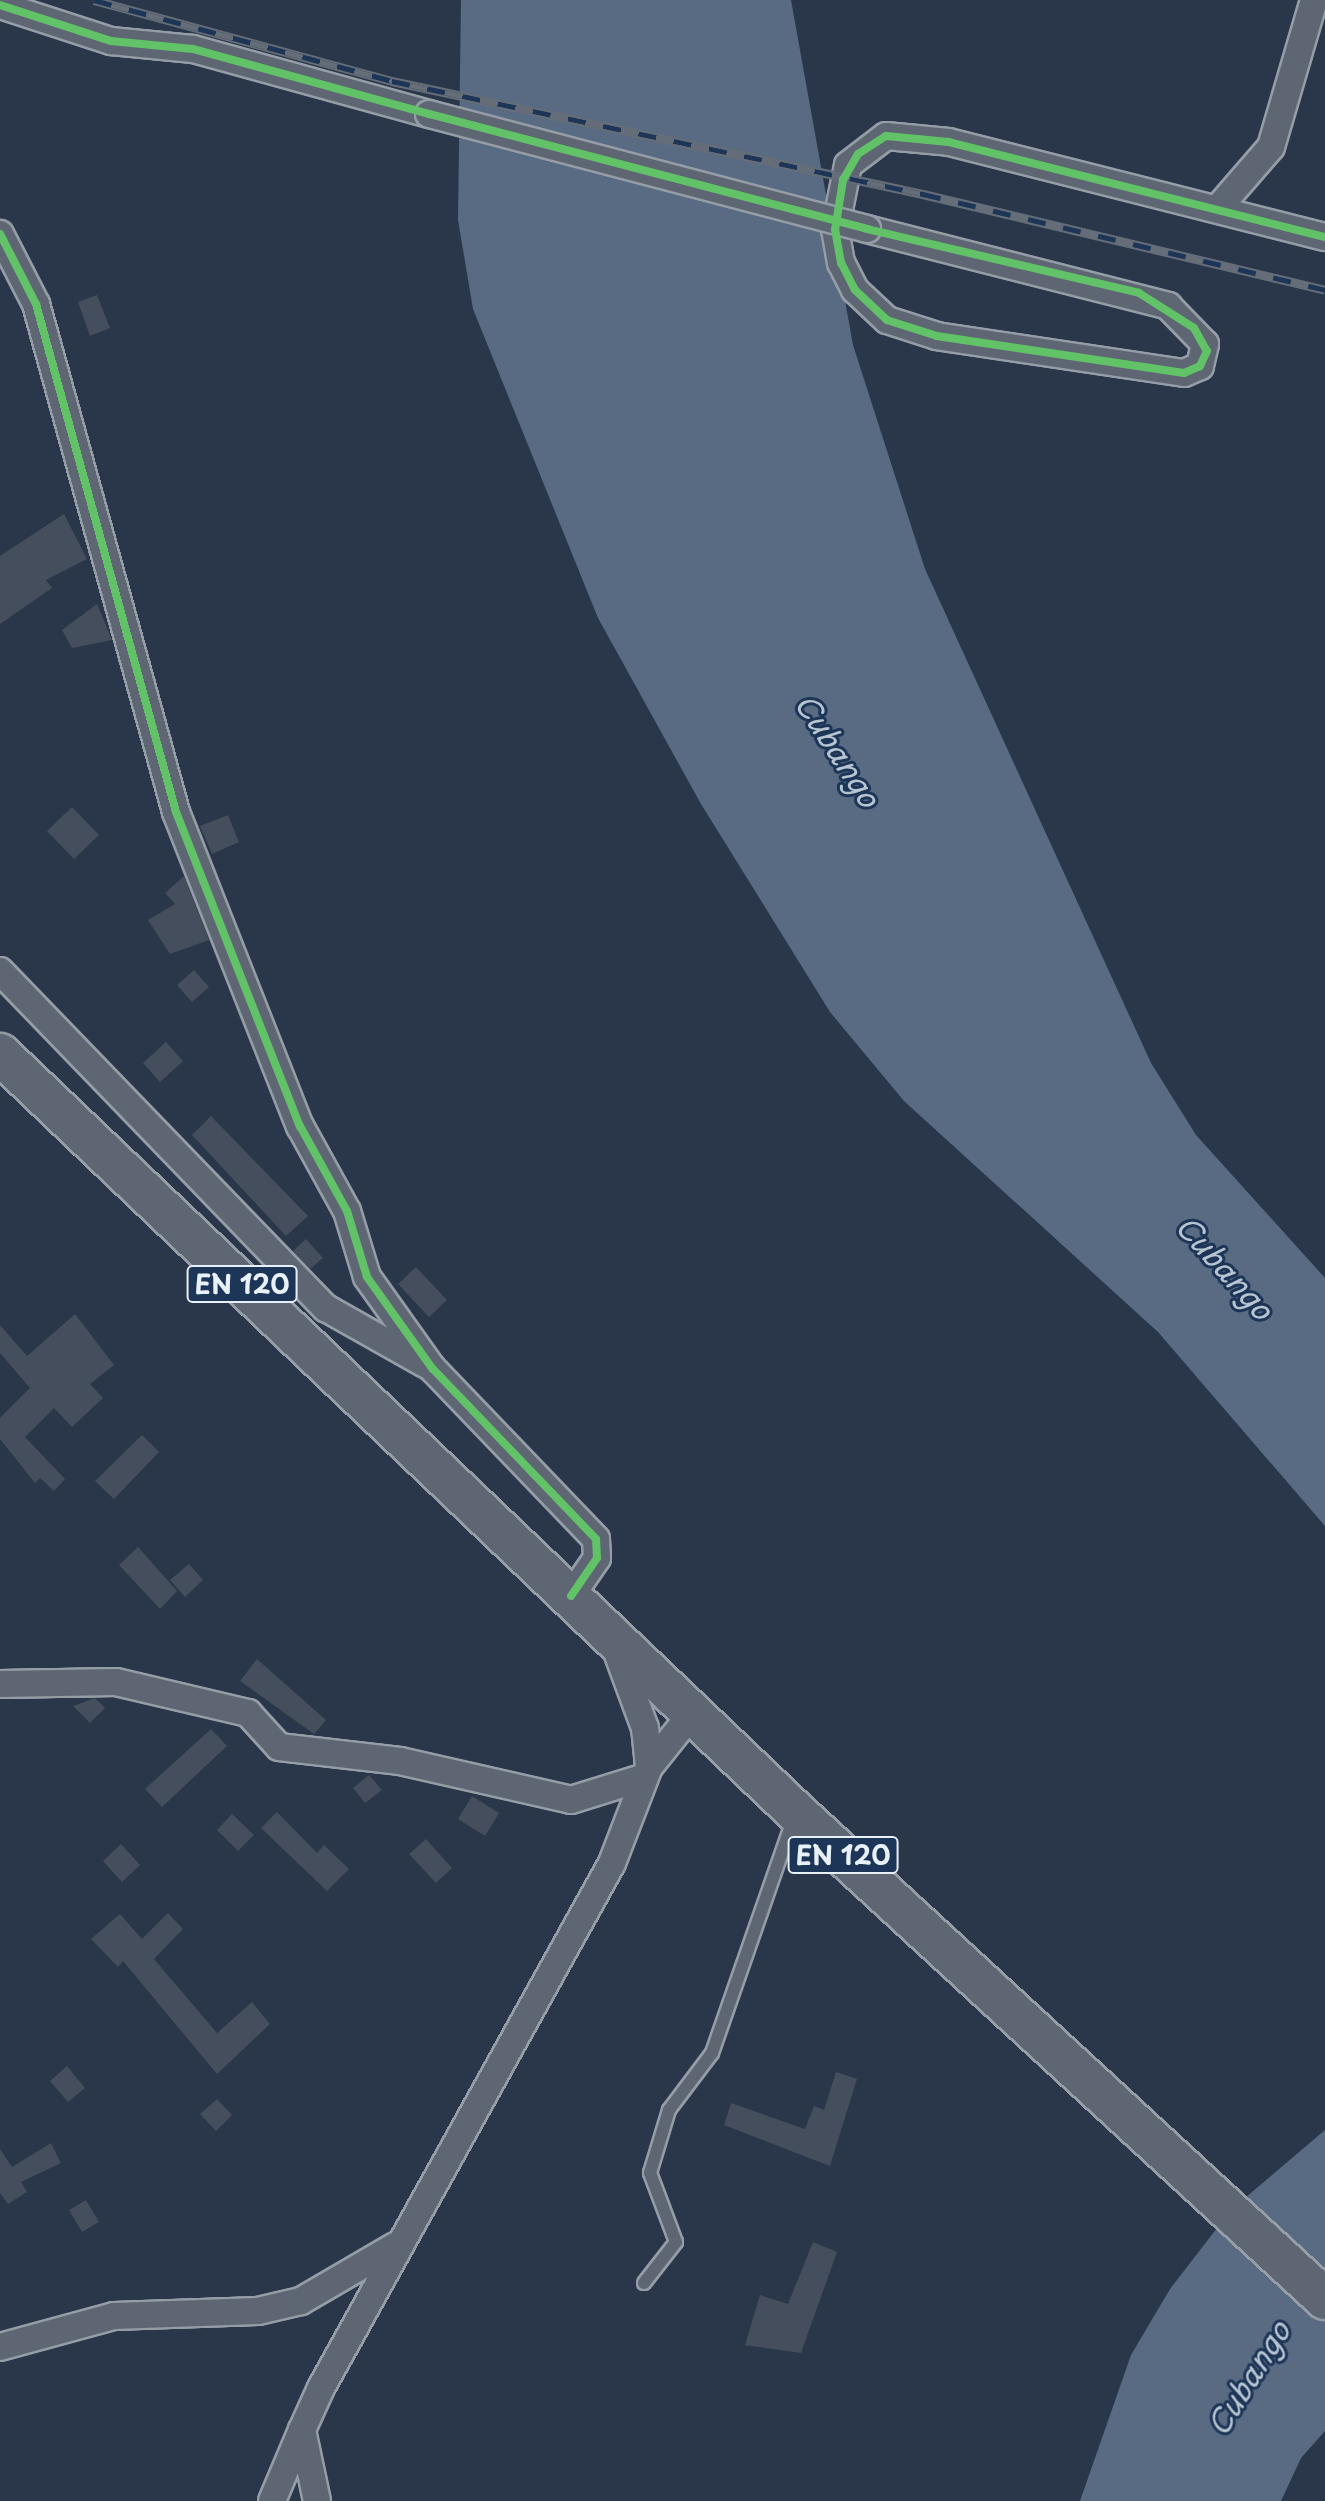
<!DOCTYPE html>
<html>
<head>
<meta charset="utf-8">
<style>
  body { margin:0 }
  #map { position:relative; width:1325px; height:2501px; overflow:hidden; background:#2a374a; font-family:"Playpen Sans",sans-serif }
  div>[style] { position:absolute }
  .water>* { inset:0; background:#586b83 }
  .building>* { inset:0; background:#444e5c }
  .roads { filter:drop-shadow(2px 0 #959da7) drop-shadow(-2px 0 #959da7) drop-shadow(0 2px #959da7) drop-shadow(0 -2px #959da7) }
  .lane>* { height:12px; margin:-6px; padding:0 6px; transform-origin:6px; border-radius:6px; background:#5d6672 }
  .street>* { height:26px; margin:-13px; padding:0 13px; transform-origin:13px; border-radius:13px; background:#5d6672 }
  .primary>* { height:40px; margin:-20px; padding:0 20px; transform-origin:20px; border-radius:20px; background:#5d6672 }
  .rail>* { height:9px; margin-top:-4.5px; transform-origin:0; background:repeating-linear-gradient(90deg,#1d3557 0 18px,#656d78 0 36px); box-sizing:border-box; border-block:2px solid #656d78 }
  .bridges { filter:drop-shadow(2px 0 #959da7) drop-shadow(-2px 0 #959da7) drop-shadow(0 2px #959da7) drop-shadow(0 -2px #959da7) }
  .street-bridge>* { height:26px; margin:-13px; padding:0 13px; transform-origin:13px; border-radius:13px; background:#5d6672 }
  .cycleway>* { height:8px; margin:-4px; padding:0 4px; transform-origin:4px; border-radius:4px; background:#61c268 }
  span { translate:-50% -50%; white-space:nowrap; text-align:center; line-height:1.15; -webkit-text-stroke:6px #1d3557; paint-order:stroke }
  .shield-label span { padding:2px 6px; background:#1d3557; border:2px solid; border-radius:6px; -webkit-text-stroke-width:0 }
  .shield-label { font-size:26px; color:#e8f1f8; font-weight:700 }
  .water-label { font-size:30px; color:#b7c4d1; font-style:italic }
</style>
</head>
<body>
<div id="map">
  <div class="water">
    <i style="clip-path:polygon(461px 0,791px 0,853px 345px,925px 569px,1151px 1063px,1196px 1135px,1325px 1278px,1325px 1526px,1158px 1332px,904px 1101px,830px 1012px,701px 804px,598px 618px,473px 309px,458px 220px)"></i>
    <i style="clip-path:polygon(1325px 2130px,1325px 2431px,1301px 2458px,1281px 2501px,1080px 2501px,1131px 2355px,1170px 2289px,1231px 2210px)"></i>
  </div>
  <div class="building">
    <i style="clip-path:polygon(97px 295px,110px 328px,90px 336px,78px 302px)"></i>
    <i style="clip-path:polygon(64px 514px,87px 559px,46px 580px,52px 588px,0 624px,0 556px)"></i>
    <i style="clip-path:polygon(97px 604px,112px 640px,72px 648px,62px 630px)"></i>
    <i style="clip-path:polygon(72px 807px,99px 835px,74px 859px,47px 831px)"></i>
    <i style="clip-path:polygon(228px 815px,239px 842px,212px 854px,200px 826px)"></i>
    <i style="clip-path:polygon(184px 876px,209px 940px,170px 954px,148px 920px,175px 904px,165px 893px)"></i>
    <i style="clip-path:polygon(194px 970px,209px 987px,192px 1002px,177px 985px)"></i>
    <i style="clip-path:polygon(166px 1042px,183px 1061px,160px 1082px,143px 1063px)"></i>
    <i style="clip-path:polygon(211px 1116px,308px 1216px,286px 1236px,192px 1135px)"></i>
    <i style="clip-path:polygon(306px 1239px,323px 1258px,310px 1269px,293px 1251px)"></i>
    <i style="clip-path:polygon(416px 1267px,447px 1300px,429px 1317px,398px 1284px)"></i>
    <i style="clip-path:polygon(75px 1314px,114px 1365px,90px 1384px,103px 1398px,72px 1427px,54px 1408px,25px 1437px,65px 1479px,54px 1491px,40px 1478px,35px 1483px,0 1439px,0 1418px,30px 1388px,0 1353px,0 1325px,27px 1356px)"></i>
    <i style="clip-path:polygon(142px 1435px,159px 1452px,114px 1499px,95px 1481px)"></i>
    <i style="clip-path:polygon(138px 1547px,177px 1591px,160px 1609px,119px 1565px)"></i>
    <i style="clip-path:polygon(189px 1564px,203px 1580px,185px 1597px,170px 1580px)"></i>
    <i style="clip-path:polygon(257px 1659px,326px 1720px,314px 1734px,240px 1681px)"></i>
    <i style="clip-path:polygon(95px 1698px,105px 1708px,90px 1723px,73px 1706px)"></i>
    <i style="clip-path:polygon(211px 1729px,227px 1746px,162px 1807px,145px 1789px)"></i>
    <i style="clip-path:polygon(369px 1775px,382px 1790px,365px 1803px,353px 1788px)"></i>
    <i style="clip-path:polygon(472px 1796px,499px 1813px,485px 1836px,458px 1819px)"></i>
    <i style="clip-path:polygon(277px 1812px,317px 1853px,324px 1845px,349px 1869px,327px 1891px,261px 1828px)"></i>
    <i style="clip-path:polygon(232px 1814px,254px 1835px,238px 1851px,217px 1830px)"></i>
    <i style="clip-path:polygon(426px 1839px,452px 1868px,436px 1883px,409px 1854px)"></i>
    <i style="clip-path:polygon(121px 1844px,140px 1865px,122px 1882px,103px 1861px)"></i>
    <i style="clip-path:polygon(168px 1913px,183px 1929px,154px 1959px,217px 2033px,252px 2002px,270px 2024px,217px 2074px,123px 1961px,118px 1967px,91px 1939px,120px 1914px,142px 1939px)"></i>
    <i style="clip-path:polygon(67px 2066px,85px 2088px,68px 2102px,50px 2081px)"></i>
    <i style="clip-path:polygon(836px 2072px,857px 2079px,830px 2166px,724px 2125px,731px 2103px,805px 2129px,814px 2106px,824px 2110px)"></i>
    <i style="clip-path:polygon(217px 2099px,232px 2115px,216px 2131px,200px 2114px)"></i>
    <i style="clip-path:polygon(51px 2143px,61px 2163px,21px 2182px,27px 2192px,8px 2204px,0 2193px,0 2149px,12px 2167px)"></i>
    <i style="clip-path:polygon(86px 2200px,99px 2222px,82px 2232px,69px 2210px)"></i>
    <i style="clip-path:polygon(813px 2242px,837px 2252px,801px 2353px,745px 2345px,760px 2295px,788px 2304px)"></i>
  </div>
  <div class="roads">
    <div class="lane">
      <i style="left:644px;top:2283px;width:52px;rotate:-52deg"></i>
      <i style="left:676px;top:2242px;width:74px;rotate:-110.6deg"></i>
      <i style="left:650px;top:2173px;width:66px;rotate:-73.2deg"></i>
      <i style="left:669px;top:2110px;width:71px;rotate:-53deg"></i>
      <i style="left:712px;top:2053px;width:247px;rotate:-70.8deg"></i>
    </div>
    <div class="street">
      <i style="left:0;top:5px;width:117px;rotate:18deg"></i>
      <i style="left:111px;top:41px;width:82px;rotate:5.6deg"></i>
      <i style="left:193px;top:49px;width:245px;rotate:15.4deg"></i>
      <i style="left:1219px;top:207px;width:79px;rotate:-49.1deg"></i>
      <i style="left:1271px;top:147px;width:153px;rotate:-73.7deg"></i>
      <i style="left:867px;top:229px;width:311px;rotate:14.3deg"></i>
      <i style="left:1168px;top:306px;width:53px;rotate:45.8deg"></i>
      <i style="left:1205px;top:344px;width:23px;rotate:103deg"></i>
      <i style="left:1200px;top:366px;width:17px;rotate:156deg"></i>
      <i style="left:1184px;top:373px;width:250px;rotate:-171.5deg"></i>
      <i style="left:937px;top:336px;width:52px;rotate:-162.3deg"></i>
      <i style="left:887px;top:320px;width:44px;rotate:-136.8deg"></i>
      <i style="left:855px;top:290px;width:30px;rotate:-117deg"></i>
      <i style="left:841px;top:263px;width:34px;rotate:-100deg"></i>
      <i style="left:835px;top:230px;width:66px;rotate:-78.7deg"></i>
      <i style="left:848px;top:165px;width:48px;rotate:-37.3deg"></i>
      <i style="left:886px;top:136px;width:63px;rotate:5.4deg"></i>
      <i style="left:949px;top:142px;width:388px;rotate:14.2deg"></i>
      <i style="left:0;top:234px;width:79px;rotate:62.8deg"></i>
      <i style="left:36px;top:304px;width:527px;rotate:74.59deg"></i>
      <i style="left:176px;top:812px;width:338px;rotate:68.5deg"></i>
      <i style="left:300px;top:1126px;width:97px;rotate:61.1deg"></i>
      <i style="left:347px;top:1211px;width:69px;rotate:73.1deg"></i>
      <i style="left:367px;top:1277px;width:112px;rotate:54.5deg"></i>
      <i style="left:432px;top:1368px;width:237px;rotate:46.2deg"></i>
      <i style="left:596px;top:1539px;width:19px;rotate:87deg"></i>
      <i style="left:597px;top:1558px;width:46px;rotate:124.4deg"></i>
      <i style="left:0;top:971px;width:469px;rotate:46deg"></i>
      <i style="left:326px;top:1308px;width:114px;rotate:29.5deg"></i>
      <i style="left:617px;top:1652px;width:81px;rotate:69.8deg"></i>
      <i style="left:645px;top:1728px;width:39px;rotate:84deg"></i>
      <i style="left:0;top:1684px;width:116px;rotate:-1deg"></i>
      <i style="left:116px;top:1682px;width:136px;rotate:13.2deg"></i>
      <i style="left:248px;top:1713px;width:46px;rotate:47.6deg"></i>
      <i style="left:279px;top:1747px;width:122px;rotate:6.6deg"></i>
      <i style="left:400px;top:1761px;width:175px;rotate:12.8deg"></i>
      <i style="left:571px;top:1800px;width:77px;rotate:-17.3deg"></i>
      <i style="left:0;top:2347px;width:118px;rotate:-15.2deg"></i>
      <i style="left:114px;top:2316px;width:144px;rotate:-2deg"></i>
      <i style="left:258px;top:2311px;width:44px;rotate:-13.1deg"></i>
      <i style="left:301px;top:2301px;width:109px;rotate:-30.3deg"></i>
      <i style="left:272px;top:2501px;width:77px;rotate:-67.1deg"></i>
      <i style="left:317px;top:2501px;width:73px;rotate:-101.9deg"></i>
      <i style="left:302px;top:2430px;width:46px;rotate:-65.7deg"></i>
      <i style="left:321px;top:2388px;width:600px;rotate:-61deg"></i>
      <i style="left:612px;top:1863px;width:103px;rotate:-68.9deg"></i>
      <i style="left:649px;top:1767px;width:72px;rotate:-51.2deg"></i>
    </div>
    <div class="primary">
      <i style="left:0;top:1054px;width:1099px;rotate:43.6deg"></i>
      <i style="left:796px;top:1812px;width:719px;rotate:42.63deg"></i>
    </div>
  </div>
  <div class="rail">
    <i style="left:94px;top:0;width:309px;rotate:15.2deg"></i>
    <i style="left:392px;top:81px;width:543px;rotate:12.01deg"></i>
    <i style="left:923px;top:194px;width:413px;rotate:13.4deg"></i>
  </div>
  <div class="bridges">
    <div class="street-bridge">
      <i style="left:429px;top:114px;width:453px;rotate:14.7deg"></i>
    </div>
  </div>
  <div class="cycleway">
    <i style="left:0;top:5px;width:117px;rotate:18deg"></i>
    <i style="left:111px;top:41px;width:82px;rotate:5.6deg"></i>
    <i style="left:193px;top:49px;width:245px;rotate:15.4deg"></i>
    <i style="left:429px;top:114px;width:453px;rotate:14.7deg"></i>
    <i style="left:867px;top:229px;width:279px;rotate:13.2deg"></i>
    <i style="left:1139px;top:293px;width:65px;rotate:32.5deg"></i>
    <i style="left:1194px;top:328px;width:26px;rotate:61deg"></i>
    <i style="left:1207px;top:351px;width:17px;rotate:115deg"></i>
    <i style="left:1200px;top:366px;width:17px;rotate:156deg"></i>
    <i style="left:1184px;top:373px;width:250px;rotate:-171.5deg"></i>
    <i style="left:937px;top:336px;width:52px;rotate:-162.3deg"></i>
    <i style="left:887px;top:320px;width:44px;rotate:-136.8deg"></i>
    <i style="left:855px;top:290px;width:30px;rotate:-117deg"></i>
    <i style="left:841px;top:263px;width:34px;rotate:-100deg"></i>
    <i style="left:835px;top:230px;width:51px;rotate:-80.9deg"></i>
    <i style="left:843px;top:180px;width:30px;rotate:-60deg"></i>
    <i style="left:858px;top:154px;width:33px;rotate:-33deg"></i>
    <i style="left:886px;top:136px;width:63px;rotate:5.4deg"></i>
    <i style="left:949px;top:142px;width:388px;rotate:14.2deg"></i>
    <i style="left:0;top:234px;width:79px;rotate:62.8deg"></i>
    <i style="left:36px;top:304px;width:527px;rotate:74.59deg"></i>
    <i style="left:176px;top:812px;width:338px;rotate:68.5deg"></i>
    <i style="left:300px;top:1126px;width:97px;rotate:61.1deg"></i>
    <i style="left:347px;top:1211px;width:69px;rotate:73.1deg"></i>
    <i style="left:367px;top:1277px;width:112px;rotate:54.5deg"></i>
    <i style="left:432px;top:1368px;width:237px;rotate:46.2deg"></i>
    <i style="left:596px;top:1539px;width:19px;rotate:87deg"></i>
    <i style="left:597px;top:1558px;width:46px;rotate:124.4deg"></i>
  </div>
  <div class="shield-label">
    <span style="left:242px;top:1284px">EN 120</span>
    <span style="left:843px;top:1855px">EN 120</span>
  </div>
  <div class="water-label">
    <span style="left:838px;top:750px;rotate:57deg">Cubango</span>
    <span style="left:1225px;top:1267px;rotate:48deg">Cubango</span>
    <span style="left:1248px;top:2378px;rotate:-58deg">Cubango</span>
  </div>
</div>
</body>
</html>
